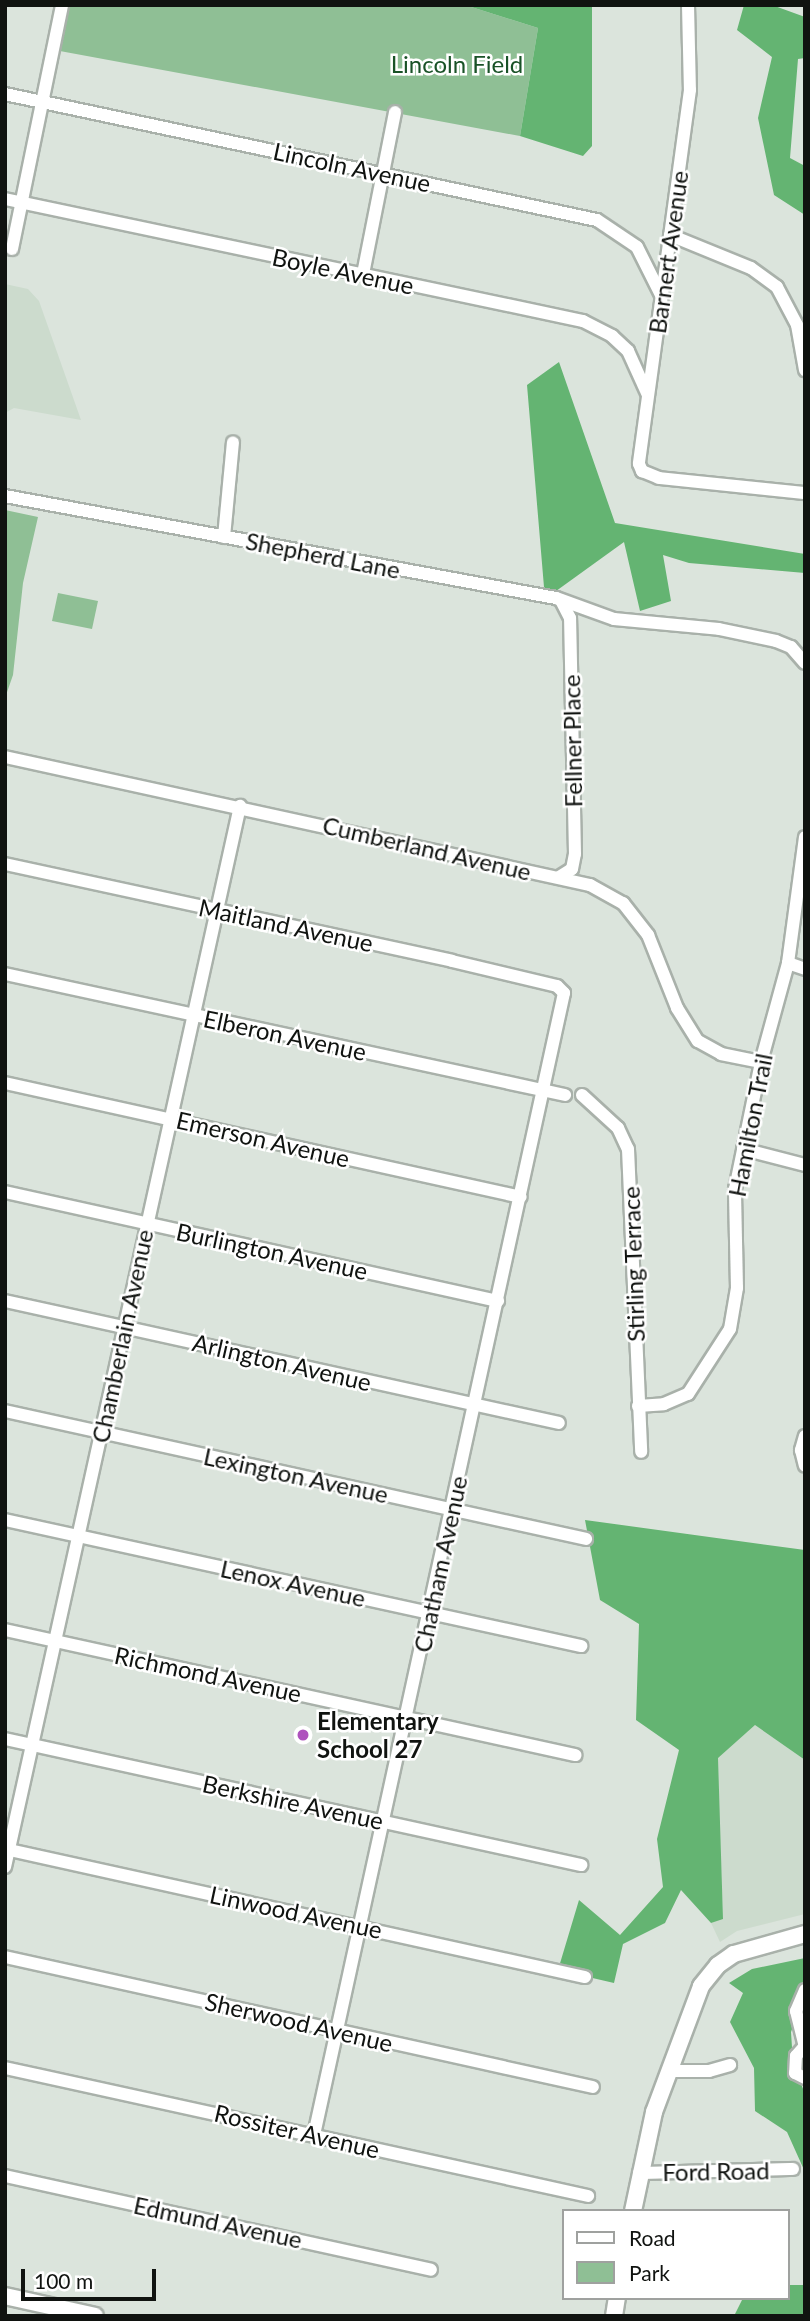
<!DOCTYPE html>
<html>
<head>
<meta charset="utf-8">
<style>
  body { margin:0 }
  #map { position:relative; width:810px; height:2321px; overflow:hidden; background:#dbe4dc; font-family:Lato,sans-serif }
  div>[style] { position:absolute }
  .built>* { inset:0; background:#ccdbcd }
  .green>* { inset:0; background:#8fbf95 }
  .forest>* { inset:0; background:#64b472 }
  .roads { filter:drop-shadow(2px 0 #a9b1aa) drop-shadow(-2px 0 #a9b1aa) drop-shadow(0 2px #a9b1aa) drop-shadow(0 -2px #a9b1aa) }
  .minor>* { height:12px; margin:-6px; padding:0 6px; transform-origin:6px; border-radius:6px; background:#fff }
  .major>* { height:16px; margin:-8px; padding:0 8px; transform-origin:8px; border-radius:8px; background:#fff }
  .dots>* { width:19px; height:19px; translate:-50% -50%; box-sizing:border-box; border:4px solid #fff; border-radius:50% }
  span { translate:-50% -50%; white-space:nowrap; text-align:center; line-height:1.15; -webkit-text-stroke:5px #fff; paint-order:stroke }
  .park-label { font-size:24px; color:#195227 }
  .street-label { font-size:24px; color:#101310 }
  .poi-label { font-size:24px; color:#101310; font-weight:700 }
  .left { translate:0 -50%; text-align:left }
  .frame { position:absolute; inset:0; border:7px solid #101310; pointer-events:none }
  .legend { position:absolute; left:562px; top:2209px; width:228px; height:91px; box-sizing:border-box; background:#fff; border:2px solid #9fa19f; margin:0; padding:9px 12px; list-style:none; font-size:21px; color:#101310 }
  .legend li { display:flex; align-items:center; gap:14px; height:35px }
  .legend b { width:35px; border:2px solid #9fa19f }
  .scale { position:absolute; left:21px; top:2269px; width:135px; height:32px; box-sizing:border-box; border:4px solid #101310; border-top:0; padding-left:9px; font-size:21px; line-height:24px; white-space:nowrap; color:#101310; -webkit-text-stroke:5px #fff; paint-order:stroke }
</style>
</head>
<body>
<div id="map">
  <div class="built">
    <i style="clip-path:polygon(5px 284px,28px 289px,39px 301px,81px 420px,14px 408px,5px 413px)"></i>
    <i style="clip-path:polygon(755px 1725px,805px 1760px,805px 1914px,737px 1931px,720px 1942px,711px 1923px,723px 1918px,717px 1758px)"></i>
  </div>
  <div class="green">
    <i style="clip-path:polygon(58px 5px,465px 5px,538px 28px,520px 136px,49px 49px)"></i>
    <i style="clip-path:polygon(5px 510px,38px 517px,23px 583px,13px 675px,5px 698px)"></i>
    <i style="clip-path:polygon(58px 593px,98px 601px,92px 629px,52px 621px)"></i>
  </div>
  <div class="forest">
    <i style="clip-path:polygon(465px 5px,592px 5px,592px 146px,583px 156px,520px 136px,538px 28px)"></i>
    <i style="clip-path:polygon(744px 5px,772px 5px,805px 17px,805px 58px,798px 59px,790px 158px,805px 166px,805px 215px,774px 195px,758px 118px,772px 57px,737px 30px)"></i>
    <i style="clip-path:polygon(559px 362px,615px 523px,805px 554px,805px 573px,689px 563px,663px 555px,671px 601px,640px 611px,624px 542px,545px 599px,527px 385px)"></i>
    <i style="clip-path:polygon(585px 1520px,805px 1550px,805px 1760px,755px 1725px,718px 1758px,723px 1919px,711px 1923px,681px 1890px,665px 1923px,623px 1944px,614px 1983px,558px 1970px,579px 1900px,620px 1935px,663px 1887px,657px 1839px,679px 1750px,636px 1720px,639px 1624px,600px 1600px)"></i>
    <i style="clip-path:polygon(805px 1958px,805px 1993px,791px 2032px,793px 2063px,805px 2094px,805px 2172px,787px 2132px,755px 2111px,754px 2068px,730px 2022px,743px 1993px,729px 1983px,752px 1969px)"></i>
    <i style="clip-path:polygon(787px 2285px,805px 2285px,805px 2316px,735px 2314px,743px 2298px,787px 2298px)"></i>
  </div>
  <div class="roads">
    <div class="minor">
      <i style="left:688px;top:5px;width:85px;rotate:88.7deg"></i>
      <i style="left:690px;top:90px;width:377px;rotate:97.8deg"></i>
      <i style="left:639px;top:464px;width:8px;rotate:67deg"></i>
      <i style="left:642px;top:471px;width:18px;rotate:22deg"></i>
      <i style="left:659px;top:478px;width:147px;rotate:5.9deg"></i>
      <i style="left:5px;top:94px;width:605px;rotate:12.02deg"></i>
      <i style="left:597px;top:220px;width:48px;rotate:34deg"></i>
      <i style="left:637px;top:247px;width:54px;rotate:63.4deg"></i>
      <i style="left:5px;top:199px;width:591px;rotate:11.92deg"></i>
      <i style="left:583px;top:321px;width:33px;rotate:27deg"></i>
      <i style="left:612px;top:336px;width:22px;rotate:43deg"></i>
      <i style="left:628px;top:351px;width:46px;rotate:65.7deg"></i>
      <i style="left:670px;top:235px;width:87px;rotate:22.2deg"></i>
      <i style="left:751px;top:268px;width:32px;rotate:36deg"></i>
      <i style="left:777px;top:287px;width:43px;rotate:62.2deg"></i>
      <i style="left:797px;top:325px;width:46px;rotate:79.9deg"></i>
      <i style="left:12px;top:249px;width:249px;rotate:-78.4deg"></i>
      <i style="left:363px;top:274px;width:165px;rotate:-78.8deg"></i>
      <i style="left:5px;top:496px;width:560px;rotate:10.49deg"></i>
      <i style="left:556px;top:598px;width:62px;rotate:19.9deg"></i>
      <i style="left:614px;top:619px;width:105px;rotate:5.4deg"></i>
      <i style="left:719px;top:629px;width:58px;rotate:11.9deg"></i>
      <i style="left:776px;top:641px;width:16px;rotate:22deg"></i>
      <i style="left:791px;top:647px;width:21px;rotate:49deg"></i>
      <i style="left:224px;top:537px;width:95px;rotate:-84.6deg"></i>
      <i style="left:5px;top:757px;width:599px;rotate:12.34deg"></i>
      <i style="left:590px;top:885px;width:38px;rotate:29deg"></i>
      <i style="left:623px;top:903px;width:41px;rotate:52deg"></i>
      <i style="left:648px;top:935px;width:79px;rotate:68.3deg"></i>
      <i style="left:677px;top:1008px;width:39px;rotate:58deg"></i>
      <i style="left:698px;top:1041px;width:26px;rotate:29deg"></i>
      <i style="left:721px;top:1054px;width:41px;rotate:11.3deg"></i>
      <i style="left:5px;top:864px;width:457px;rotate:12.2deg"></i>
      <i style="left:452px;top:961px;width:108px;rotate:13.4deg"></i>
      <i style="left:557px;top:986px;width:10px;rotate:45deg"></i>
      <i style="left:564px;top:993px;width:1169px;rotate:102.35deg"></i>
      <i style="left:559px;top:877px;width:15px;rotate:-32deg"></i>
      <i style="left:572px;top:869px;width:15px;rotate:-79deg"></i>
      <i style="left:575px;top:854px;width:236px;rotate:-91.2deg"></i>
      <i style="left:570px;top:618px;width:20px;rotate:-117deg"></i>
      <i style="left:788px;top:963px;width:18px;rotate:19deg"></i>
      <i style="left:5px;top:974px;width:573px;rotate:12.19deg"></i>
      <i style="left:5px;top:1083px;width:528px;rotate:12.46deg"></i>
      <i style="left:582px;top:1095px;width:49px;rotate:42.5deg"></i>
      <i style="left:618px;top:1128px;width:23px;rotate:65deg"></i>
      <i style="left:628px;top:1149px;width:303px;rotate:87.5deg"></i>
      <i style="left:743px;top:1149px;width:64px;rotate:14.5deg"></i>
      <i style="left:5px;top:1192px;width:505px;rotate:12.47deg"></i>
      <i style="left:5px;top:1301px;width:567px;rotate:12.42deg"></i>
      <i style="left:638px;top:1406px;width:26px;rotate:-4deg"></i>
      <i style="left:664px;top:1404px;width:26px;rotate:-23deg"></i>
      <i style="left:688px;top:1394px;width:77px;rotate:-57.1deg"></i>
      <i style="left:730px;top:1329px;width:42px;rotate:-80.3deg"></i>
      <i style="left:737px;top:1288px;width:99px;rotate:-91.2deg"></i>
      <i style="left:735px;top:1189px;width:130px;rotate:-78.4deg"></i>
      <i style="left:761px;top:1062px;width:103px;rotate:-74.7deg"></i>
      <i style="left:788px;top:963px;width:127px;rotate:-82.3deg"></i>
      <i style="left:5px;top:1411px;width:595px;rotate:12.42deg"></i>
      <i style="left:805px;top:1436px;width:15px;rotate:106deg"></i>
      <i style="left:801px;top:1450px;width:16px;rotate:76deg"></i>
      <i style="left:5px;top:1520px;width:590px;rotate:12.34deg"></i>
      <i style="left:5px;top:1630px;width:584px;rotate:12.37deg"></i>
      <i style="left:5px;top:1739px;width:590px;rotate:12.34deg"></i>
      <i style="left:5px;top:1849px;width:594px;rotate:12.45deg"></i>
      <i style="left:5px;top:1867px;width:1087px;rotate:-77.51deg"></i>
      <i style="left:5px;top:1957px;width:602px;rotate:12.47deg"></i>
      <i style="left:805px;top:1990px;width:23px;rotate:113deg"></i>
      <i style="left:796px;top:2011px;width:38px;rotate:76deg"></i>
      <i style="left:804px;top:2047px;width:12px;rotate:132deg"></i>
      <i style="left:796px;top:2056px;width:17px;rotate:93deg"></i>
      <i style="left:795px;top:2073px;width:11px;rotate:27deg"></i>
      <i style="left:5px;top:2068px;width:597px;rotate:12.38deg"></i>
      <i style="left:668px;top:2071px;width:41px"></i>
      <i style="left:709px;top:2071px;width:22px;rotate:-16deg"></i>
      <i style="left:639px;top:2173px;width:154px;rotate:-1.5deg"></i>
      <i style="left:5px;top:2176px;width:436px;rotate:12.4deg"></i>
    </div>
    <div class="major">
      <i style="left:633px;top:2211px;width:101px;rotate:-78deg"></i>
      <i style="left:654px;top:2112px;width:134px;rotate:-69.5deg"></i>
      <i style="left:701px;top:1986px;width:27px;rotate:-51deg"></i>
      <i style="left:718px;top:1965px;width:19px;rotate:-35deg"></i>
      <i style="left:734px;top:1954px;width:74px;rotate:-15.7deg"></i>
      <i style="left:5px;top:2296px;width:92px;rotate:12.5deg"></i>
      <i style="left:614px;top:2316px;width:18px;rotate:-81deg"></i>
    </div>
  </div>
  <div class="dots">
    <i style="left:303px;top:1735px;background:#ae52bd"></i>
  </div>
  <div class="park-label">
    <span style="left:457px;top:64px">Lincoln Field</span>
  </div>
  <div class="street-label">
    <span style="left:352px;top:167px;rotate:12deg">Lincoln Avenue</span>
    <span style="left:668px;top:252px;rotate:-82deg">Barnert Avenue</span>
    <span style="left:343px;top:271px;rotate:12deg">Boyle Avenue</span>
    <span style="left:323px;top:555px;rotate:11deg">Shepherd Lane</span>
    <span style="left:572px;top:741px;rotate:-91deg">Fellner Place</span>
    <span style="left:427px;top:848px;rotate:13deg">Cumberland Avenue</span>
    <span style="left:286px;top:925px;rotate:12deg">Maitland Avenue</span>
    <span style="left:285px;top:1035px;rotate:12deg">Elberon Avenue</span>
    <span style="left:750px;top:1125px;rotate:-79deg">Hamilton Trail</span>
    <span style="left:263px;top:1139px;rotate:13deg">Emerson Avenue</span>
    <span style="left:272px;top:1251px;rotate:12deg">Burlington Avenue</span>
    <span style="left:633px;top:1264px;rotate:-92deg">Stirling Terrace</span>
    <span style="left:122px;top:1336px;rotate:-78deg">Chamberlain Avenue</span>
    <span style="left:282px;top:1362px;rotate:13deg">Arlington Avenue</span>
    <span style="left:296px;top:1475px;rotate:12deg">Lexington Avenue</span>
    <span style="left:440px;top:1564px;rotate:-78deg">Chatham Avenue</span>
    <span style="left:293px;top:1583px;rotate:12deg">Lenox Avenue</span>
    <span style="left:208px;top:1674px;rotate:12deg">Richmond Avenue</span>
    <span style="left:293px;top:1802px;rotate:12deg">Berkshire Avenue</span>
    <span style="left:296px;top:1912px;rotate:12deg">Linwood Avenue</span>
    <span style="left:299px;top:2022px;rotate:13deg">Sherwood Avenue</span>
    <span style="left:297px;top:2131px;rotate:13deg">Rossiter Avenue</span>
    <span style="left:716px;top:2171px;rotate:-1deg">Ford Road</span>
    <span style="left:218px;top:2222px;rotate:12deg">Edmund Avenue</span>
  </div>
  <div class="poi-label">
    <span class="left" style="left:317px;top:1735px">Elementary<br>School 27</span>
  </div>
  <div class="frame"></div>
  <ul class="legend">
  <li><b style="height:9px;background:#fff"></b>Road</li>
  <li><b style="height:19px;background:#8fbf95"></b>Park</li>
  </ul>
  <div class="scale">100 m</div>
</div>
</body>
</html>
